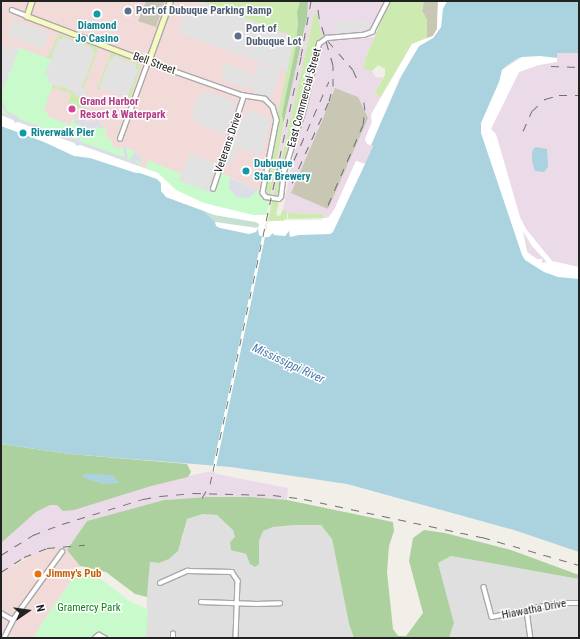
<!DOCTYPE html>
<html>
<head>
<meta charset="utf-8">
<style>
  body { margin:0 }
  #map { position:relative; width:580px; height:639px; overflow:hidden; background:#f2efe9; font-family:"Roboto Condensed",sans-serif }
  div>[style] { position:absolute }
  .residential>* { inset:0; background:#e0dfdf }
  .commercial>* { inset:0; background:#f2dad9 }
  .industrial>* { inset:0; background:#ebdbe8 }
  .construction>* { inset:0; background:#c7c7b4 }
  .grass>* { inset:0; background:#cdebb0 }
  .forest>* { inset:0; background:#add19e }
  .wetland>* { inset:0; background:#c6e0d4 }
  .park>* { inset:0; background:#c8facc }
  .parking>* { inset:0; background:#e2e2e2 }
  .plaza>* { inset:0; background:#dddde8 }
  .water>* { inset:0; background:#aad3df }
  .pier>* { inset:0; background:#fff }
  .roads { filter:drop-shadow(1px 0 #a9a9a9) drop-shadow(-1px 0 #a9a9a9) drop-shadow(0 1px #a9a9a9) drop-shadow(0 -1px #a9a9a9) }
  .street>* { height:3.5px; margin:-1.75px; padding:0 1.75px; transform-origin:1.75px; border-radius:1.75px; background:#fff }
  .secondary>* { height:4.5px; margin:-2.25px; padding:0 2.25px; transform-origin:2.25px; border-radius:2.25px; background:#f7fabf }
  .rail>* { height:1px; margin-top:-0.5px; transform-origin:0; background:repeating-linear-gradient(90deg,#707070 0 8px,transparent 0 16px) }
  .dots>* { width:11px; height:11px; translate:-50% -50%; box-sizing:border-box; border:2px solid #fff; border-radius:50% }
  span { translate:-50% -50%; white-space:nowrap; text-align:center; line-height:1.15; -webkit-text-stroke:3px #fff; paint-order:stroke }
  .service-label { font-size:11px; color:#4e5e75; font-weight:700 }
  .left { translate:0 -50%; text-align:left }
  .culture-label { font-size:11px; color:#0d838f; font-weight:700 }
  .street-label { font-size:11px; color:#222 }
  .hotel-label { font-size:11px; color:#b23c85; font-weight:700 }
  .food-label { font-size:11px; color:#c56008; font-weight:700 }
  .park-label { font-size:11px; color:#0c8416 }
  .water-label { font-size:12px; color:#4a7aab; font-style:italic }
  .frame { position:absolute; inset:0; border:2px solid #222; pointer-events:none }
  .north { position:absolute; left:8px; top:591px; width:40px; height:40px; -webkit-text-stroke:3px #fff; paint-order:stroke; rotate:77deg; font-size:11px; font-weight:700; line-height:16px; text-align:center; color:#222 }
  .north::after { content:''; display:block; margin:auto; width:14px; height:18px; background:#222; clip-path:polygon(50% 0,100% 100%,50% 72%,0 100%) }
</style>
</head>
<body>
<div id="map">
  <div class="residential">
    <i style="clip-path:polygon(203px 514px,217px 515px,233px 529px,239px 553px,246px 554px,250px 564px,259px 554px,259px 541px,263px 531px,273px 527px,294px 525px,321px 525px,332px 539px,349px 624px,354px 638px,146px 638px,147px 597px,150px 562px,159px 563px,169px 559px,183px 537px,183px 528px,187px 519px)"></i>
    <i style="clip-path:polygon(451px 556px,579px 579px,579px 638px,449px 638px,454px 623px,438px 563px)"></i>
  </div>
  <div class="commercial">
    <i style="clip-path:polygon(1px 1px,300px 1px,283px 121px,284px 122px,270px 200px,262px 197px,261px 191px,252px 188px,221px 173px,213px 193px,179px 181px,180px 174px,148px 161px,146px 168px,138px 172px,142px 157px,126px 147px,118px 149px,113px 147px,111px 141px,104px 134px,107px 130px,96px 120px,93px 123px,70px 125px,47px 116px,44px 111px,53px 84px,50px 59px,17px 47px,1px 92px)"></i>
    <i style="clip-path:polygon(59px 547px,65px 547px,80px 566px,76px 574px,43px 621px,34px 638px,1px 638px,1px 574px,34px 554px)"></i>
  </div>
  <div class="industrial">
    <i style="clip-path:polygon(308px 1px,385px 1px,372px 29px,368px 33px,322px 37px,314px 14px,273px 197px,270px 196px,296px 65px,304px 34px)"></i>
    <i style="clip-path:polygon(375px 37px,366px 57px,363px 69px,372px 71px,376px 78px,383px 77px,375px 92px,380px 98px,371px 115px,372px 122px,365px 139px,367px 144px,373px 146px,365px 164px,356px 161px,334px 210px,328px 218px,322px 214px,285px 213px,283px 209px,294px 152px,322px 45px,324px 42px,330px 40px)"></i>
    <i style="clip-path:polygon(557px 53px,579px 53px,579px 277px,530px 261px,485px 114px,502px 70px,506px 66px,518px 58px,526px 57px,557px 58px)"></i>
    <i style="clip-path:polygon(212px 471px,217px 474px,288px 488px,287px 500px,252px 497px,208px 497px,164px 500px,87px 521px,67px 550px,65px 547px,41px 551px,24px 559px,1px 574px,1px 543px,36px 512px,50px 505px)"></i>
  </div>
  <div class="construction">
    <i style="clip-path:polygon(146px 1px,165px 1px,156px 27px,138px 21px)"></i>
    <i style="clip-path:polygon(424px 1px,438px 1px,437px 29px,433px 36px,427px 38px,427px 20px,422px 11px)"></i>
    <i style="clip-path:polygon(335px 88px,358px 97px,368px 118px,328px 209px,291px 193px,322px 121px)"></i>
  </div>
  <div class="grass">
    <i style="clip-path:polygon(199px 1px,300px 1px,295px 50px,282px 113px,283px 121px,284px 122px,270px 197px,266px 196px,265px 192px,279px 120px,278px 113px,293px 43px,288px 37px,288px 34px)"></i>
    <i style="clip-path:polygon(390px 1px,424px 1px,422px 11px,427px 20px,427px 38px,412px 44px,380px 98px,375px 92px,385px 75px,385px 69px,378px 65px,372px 71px,363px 69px,366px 57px)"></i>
    <i style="clip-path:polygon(317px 13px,322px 37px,316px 45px,303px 104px,283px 169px,279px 193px,278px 196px,273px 197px,314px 14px)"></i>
    <i style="clip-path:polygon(58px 34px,98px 48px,83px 90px,81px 89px,95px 52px,91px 50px,92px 48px,78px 43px,76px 45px,76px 42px,63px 37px,62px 40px,58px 39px,45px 76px,47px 82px,60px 89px,61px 86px,73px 92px,77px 96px,87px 98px,88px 102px,84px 109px,70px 108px,71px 105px,68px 103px,71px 93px,52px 88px,44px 110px,48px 112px,47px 116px,58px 120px,32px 112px,30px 101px,47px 56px,50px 54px)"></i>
    <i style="clip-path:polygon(111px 53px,141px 65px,129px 102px,124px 99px,127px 98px,138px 70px,135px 68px,136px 64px,114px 56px,112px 60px,110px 60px,99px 88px,102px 91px,97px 89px)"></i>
    <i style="clip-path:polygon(272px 200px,279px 202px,276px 215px,280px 216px,283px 209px,287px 213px,287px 219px,284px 219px,284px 221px,268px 222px)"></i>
    <i style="clip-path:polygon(288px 213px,322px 214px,326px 218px,288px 219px)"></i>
  </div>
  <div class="forest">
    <i style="clip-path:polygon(300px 1px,308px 1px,307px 17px,284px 122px,283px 121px,282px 114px,295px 50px,298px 22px,297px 13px)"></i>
    <i style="clip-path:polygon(1px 444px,70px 454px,187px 464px,191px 472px,188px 477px,151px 486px,74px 510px,63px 511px,57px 505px,50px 505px,36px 512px,1px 543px)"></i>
    <i style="clip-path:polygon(208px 497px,252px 497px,287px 500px,393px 522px,394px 531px,389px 546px,387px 572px,393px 629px,398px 636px,406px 636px,423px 613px,409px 561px,413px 538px,424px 530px,445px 533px,511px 550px,579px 575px,579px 579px,451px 556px,438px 563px,454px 623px,449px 638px,354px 638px,349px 624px,332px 539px,321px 525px,294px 525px,273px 527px,263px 531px,259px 541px,259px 564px,255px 567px,250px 564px,246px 554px,231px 550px,230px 542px,235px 537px,233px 530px,217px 515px,203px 514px,187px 519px,178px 551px,169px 559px,159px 563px,150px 562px,147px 597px,135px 594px,106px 572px,80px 566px,67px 550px,87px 521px,164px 500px)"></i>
  </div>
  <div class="wetland">
    <i style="clip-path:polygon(183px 203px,215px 215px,256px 222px,260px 226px,253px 229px,208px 221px)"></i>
  </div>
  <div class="park">
    <i style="clip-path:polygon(17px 47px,51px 59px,45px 74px,48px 76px,48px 82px,53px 84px,44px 110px,48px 112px,47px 116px,70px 125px,72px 119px,86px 120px,86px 123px,93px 123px,96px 119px,107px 130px,104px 134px,111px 141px,113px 147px,118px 149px,126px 147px,142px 157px,139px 172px,146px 168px,148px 160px,181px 174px,180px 180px,213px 193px,221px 173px,252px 188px,261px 191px,262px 197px,270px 200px,262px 237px,258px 228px,260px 224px,256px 222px,215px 215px,203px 211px,44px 142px,1px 126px,1px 92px,18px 50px)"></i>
    <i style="clip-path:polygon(76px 574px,98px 577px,131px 602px,148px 609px,146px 638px,34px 638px,43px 621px)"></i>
  </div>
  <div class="parking">
    <i style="clip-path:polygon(200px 1px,288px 35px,288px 37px,293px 43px,287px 72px,181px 34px,179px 31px,187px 9px,191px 11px)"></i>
    <i style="clip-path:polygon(14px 20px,30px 26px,30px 28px,32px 27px,48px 32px,46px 45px,41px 48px,26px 43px,27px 40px,25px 42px,7px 36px)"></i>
    <i style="clip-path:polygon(368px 20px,369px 30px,339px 32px,333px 22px)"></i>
    <i style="clip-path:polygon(63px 37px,76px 42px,76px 45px,78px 42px,92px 48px,92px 50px,95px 52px,88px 70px,85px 70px,88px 72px,82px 86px,79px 87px,85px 89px,86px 97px,76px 95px,74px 94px,74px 91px,48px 82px,48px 76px,45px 75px,51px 59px,54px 59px,51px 58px,58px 39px,62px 40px)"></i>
    <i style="clip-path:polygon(1px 43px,8px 50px,12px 47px,17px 47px,18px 51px,10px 73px,8px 72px,9px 74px,2px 93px,1px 67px,6px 66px,1px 66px)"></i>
    <i style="clip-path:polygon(114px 56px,125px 60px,125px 64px,126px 61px,136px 65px,135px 68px,138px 70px,132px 86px,129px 85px,131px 87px,127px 98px,99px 88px,103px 77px,107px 77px,104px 75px,110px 59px,112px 60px)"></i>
    <i style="clip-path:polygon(225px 63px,252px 74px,247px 88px,222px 80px,224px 76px,221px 74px)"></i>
    <i style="clip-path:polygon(262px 64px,280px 71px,272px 98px,251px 91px,252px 87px,249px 86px,258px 65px,260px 66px)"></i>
    <i style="clip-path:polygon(204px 91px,234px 102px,233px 105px,236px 106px,225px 134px,196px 123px,196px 119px,191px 117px,198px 97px,200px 98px)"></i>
    <i style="clip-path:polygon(248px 110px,269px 118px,269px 121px,271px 123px,260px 154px,239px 148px,232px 164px,226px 165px,242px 117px,245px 117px)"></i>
    <i style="clip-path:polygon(190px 153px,218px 164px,210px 184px,216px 186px,213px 193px,179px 181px)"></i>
  </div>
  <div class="plaza">
    <i style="clip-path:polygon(1px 98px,7px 111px,17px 116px,19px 119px,77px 140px,82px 126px,74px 123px,74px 120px,86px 120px,86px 123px,93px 123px,96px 119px,104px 127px,103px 129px,97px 127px,92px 129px,84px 126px,79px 141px,125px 158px,123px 147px,126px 147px,128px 159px,130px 160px,134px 152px,142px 157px,140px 163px,136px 160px,135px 161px,140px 165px,139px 167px,80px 145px,77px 146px,74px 143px,49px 134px,45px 135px,43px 131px,18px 122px,15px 123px,13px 120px,1px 115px,1px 113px,8px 115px,2px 107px)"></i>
    <i style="clip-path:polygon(230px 178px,252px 188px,258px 190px,248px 198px,237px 197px,229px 189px)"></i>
  </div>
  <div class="water">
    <i style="clip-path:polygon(447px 1px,579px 1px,579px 53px,557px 53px,557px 58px,526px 57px,518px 58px,506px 66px,502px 70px,501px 82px,485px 114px,526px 259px,579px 277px,579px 552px,514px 530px,347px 484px,231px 467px,70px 454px,1px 444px,1px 126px,157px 179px,162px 185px,166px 197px,203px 211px,216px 223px,258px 228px,259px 235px,289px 231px,322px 232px,365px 164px,373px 146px,371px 145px,401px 77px,419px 46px,433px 38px,441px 27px,442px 9px)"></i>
    <i style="clip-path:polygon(536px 147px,547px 149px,548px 167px,544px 172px,535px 171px,532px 161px,532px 152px,534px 148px)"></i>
    <i style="clip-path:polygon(88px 474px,112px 475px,120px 483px,103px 484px,82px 477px,82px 475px)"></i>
  </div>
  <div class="pier">
    <i style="clip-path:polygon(438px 1px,447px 1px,443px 9px,441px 27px,433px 38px,419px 46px,400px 77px,371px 145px,367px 144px,365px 139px,372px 122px,371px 115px,412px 44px,433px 36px,437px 29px)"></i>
    <i style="clip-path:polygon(evenodd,540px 56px,557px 58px,557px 62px,539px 65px,519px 72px,491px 129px,496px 134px,520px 217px,526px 229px,552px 261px,579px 267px,579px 279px,558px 277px,544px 272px,525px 260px,522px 255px,481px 133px,481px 123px,499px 82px,502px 70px,522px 57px,540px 56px,523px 231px,532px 246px,547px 262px,542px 263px,542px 259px,537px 259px,527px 252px,523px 231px)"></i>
    <i style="clip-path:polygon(1px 115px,13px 120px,15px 123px,18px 122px,38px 130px,37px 135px,40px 139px,39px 130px,45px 135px,49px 134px,74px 143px,77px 146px,80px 145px,158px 173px,176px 190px,204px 203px,253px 215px,267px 215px,264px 230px,266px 231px,268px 222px,271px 221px,322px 220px,323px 218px,328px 218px,334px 210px,356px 161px,365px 164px,333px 232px,330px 234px,299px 235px,290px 237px,289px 231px,285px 236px,274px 235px,273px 233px,269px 237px,265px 237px,215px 471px,212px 471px,262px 237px,259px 235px,258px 228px,256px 232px,249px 234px,220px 228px,216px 226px,215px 222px,258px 228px,260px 224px,256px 222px,215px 215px,166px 197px,161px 191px,161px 183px,157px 179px,141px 173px,136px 173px,90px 158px,74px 156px,44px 142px,1px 126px)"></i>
  </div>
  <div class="roads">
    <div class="street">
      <i style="left:12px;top:10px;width:16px;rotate:22deg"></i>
      <i style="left:120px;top:139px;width:82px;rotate:-70deg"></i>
      <i style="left:148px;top:62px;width:99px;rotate:19.5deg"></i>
      <i style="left:241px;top:95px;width:24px;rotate:9deg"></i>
      <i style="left:265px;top:99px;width:11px;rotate:45deg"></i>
      <i style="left:273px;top:107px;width:14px;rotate:73deg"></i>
      <i style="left:277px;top:120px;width:74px;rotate:100.9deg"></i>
      <i style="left:263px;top:193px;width:5px;rotate:53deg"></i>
      <i style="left:266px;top:197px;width:13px;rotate:9deg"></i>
      <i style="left:279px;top:199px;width:3px;rotate:-45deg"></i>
      <i style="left:281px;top:197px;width:25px;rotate:-83deg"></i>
      <i style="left:284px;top:172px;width:66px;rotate:-72.4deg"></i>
      <i style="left:304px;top:109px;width:67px;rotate:-77deg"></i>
      <i style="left:319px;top:44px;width:10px;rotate:-37deg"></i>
      <i style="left:327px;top:38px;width:37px;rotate:-5deg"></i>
      <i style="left:364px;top:35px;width:9px;rotate:-21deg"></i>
      <i style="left:372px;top:32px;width:35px;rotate:-63deg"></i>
      <i style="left:213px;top:189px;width:98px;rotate:-71.6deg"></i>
      <i style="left:160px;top:583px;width:30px;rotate:-24deg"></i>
      <i style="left:187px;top:571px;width:45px;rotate:1.3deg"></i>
      <i style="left:232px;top:572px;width:11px;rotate:56deg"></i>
      <i style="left:238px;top:581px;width:57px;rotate:92deg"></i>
      <i style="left:484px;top:587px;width:31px;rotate:75deg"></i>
      <i style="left:492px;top:617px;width:68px;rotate:-11.8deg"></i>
      <i style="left:559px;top:603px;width:20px"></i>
      <i style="left:201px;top:602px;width:56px;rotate:2deg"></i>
      <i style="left:257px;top:604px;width:23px;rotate:-2deg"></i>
      <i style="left:527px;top:611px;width:27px;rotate:82deg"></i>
      <i style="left:1px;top:613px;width:14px;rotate:30deg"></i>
      <i style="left:4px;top:638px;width:20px;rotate:-63deg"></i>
      <i style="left:13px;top:620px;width:84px;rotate:-54.2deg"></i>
      <i style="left:95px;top:638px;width:5px;rotate:-37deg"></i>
      <i style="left:99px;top:635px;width:7px;rotate:27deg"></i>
      <i style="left:173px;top:638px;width:4px;rotate:-90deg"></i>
    </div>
    <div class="secondary">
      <i style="left:32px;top:1px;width:16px;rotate:108deg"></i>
      <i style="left:27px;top:16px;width:129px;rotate:20.8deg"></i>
      <i style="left:148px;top:62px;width:65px;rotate:-70.2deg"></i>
    </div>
  </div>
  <div class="rail">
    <i style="left:328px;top:41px;width:38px;rotate:49deg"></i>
    <i style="left:353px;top:70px;width:12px;rotate:66deg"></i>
    <i style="left:551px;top:66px;width:28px;rotate:2deg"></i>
    <i style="left:523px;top:131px;width:22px;rotate:-66deg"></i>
    <i style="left:532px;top:111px;width:18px;rotate:-43deg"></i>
    <i style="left:545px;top:99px;width:15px;rotate:-16deg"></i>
    <i style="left:559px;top:95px;width:20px"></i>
    <i style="left:294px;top:160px;width:86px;rotate:-66.1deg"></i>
    <i style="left:292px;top:183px;width:90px;rotate:-65.7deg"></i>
    <i style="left:329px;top:101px;width:16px;rotate:-75deg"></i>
    <i style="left:333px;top:86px;width:21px;rotate:-90deg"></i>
    <i style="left:333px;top:65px;width:50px;rotate:-106.3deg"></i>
    <i style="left:319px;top:17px;width:16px;rotate:-97deg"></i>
    <i style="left:328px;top:205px;width:87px;rotate:-66.4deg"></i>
    <i style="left:363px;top:125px;width:15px;rotate:-82deg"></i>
    <i style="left:365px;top:110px;width:13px;rotate:-99deg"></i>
    <i style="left:202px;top:498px;width:16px;rotate:-60deg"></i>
    <i style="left:210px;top:484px;width:13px;rotate:-77deg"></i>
    <i style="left:213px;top:471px;width:424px;rotate:-78deg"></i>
    <i style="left:301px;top:56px;width:56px;rotate:-79.7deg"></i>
    <i style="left:1px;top:555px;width:38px;rotate:-32deg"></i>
    <i style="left:33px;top:535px;width:31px;rotate:-21deg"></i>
    <i style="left:62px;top:524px;width:85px;rotate:-17.2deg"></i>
    <i style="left:143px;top:499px;width:17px;rotate:-10deg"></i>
    <i style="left:160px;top:496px;width:33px;rotate:-5deg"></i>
    <i style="left:193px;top:493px;width:80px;rotate:1.4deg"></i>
    <i style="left:273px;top:495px;width:31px;rotate:7deg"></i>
    <i style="left:304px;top:499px;width:182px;rotate:12.1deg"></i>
    <i style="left:482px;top:537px;width:101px;rotate:16.1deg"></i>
    <i style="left:1px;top:572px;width:27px;rotate:-33deg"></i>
    <i style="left:24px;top:557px;width:25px;rotate:-21deg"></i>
    <i style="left:47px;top:548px;width:38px;rotate:-5deg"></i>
  </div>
  <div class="dots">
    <i style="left:128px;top:11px;background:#5c6f8a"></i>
    <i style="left:97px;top:14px;background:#0f9aa8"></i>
    <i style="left:238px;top:36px;background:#5c6f8a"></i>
    <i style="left:72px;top:109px;background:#d1479c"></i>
    <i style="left:23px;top:133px;background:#0f9aa8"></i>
    <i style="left:246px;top:171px;background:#0f9aa8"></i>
    <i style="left:38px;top:574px;background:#e8710a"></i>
  </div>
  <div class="service-label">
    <span class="left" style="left:136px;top:11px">Port of Dubuque Parking Ramp</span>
    <span class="left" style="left:246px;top:36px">Port of<br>Dubuque Lot</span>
  </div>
  <div class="culture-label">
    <span style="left:97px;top:33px">Diamond<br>Jo Casino</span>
    <span class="left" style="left:31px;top:133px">Riverwalk Pier</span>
    <span class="left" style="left:254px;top:171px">Dubuque<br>Star Brewery</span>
  </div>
  <div class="street-label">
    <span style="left:154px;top:64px;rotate:20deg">Bell Street</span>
    <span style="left:305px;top:98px;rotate:-75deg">East Commercial Street</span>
    <span style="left:229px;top:143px;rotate:-71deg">Veterans Drive</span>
    <span style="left:534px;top:610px;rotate:-11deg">Hiawatha Drive</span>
  </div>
  <div class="hotel-label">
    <span class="left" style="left:80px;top:109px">Grand Harbor<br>Resort &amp; Waterpark</span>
  </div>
  <div class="food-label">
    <span class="left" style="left:46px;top:574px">Jimmy's Pub</span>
  </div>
  <div class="park-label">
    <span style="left:89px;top:608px">Gramercy Park</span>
  </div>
  <div class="water-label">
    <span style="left:288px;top:364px;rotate:25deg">Mississippi River</span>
  </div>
  <div class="frame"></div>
  <div class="north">N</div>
</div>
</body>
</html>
